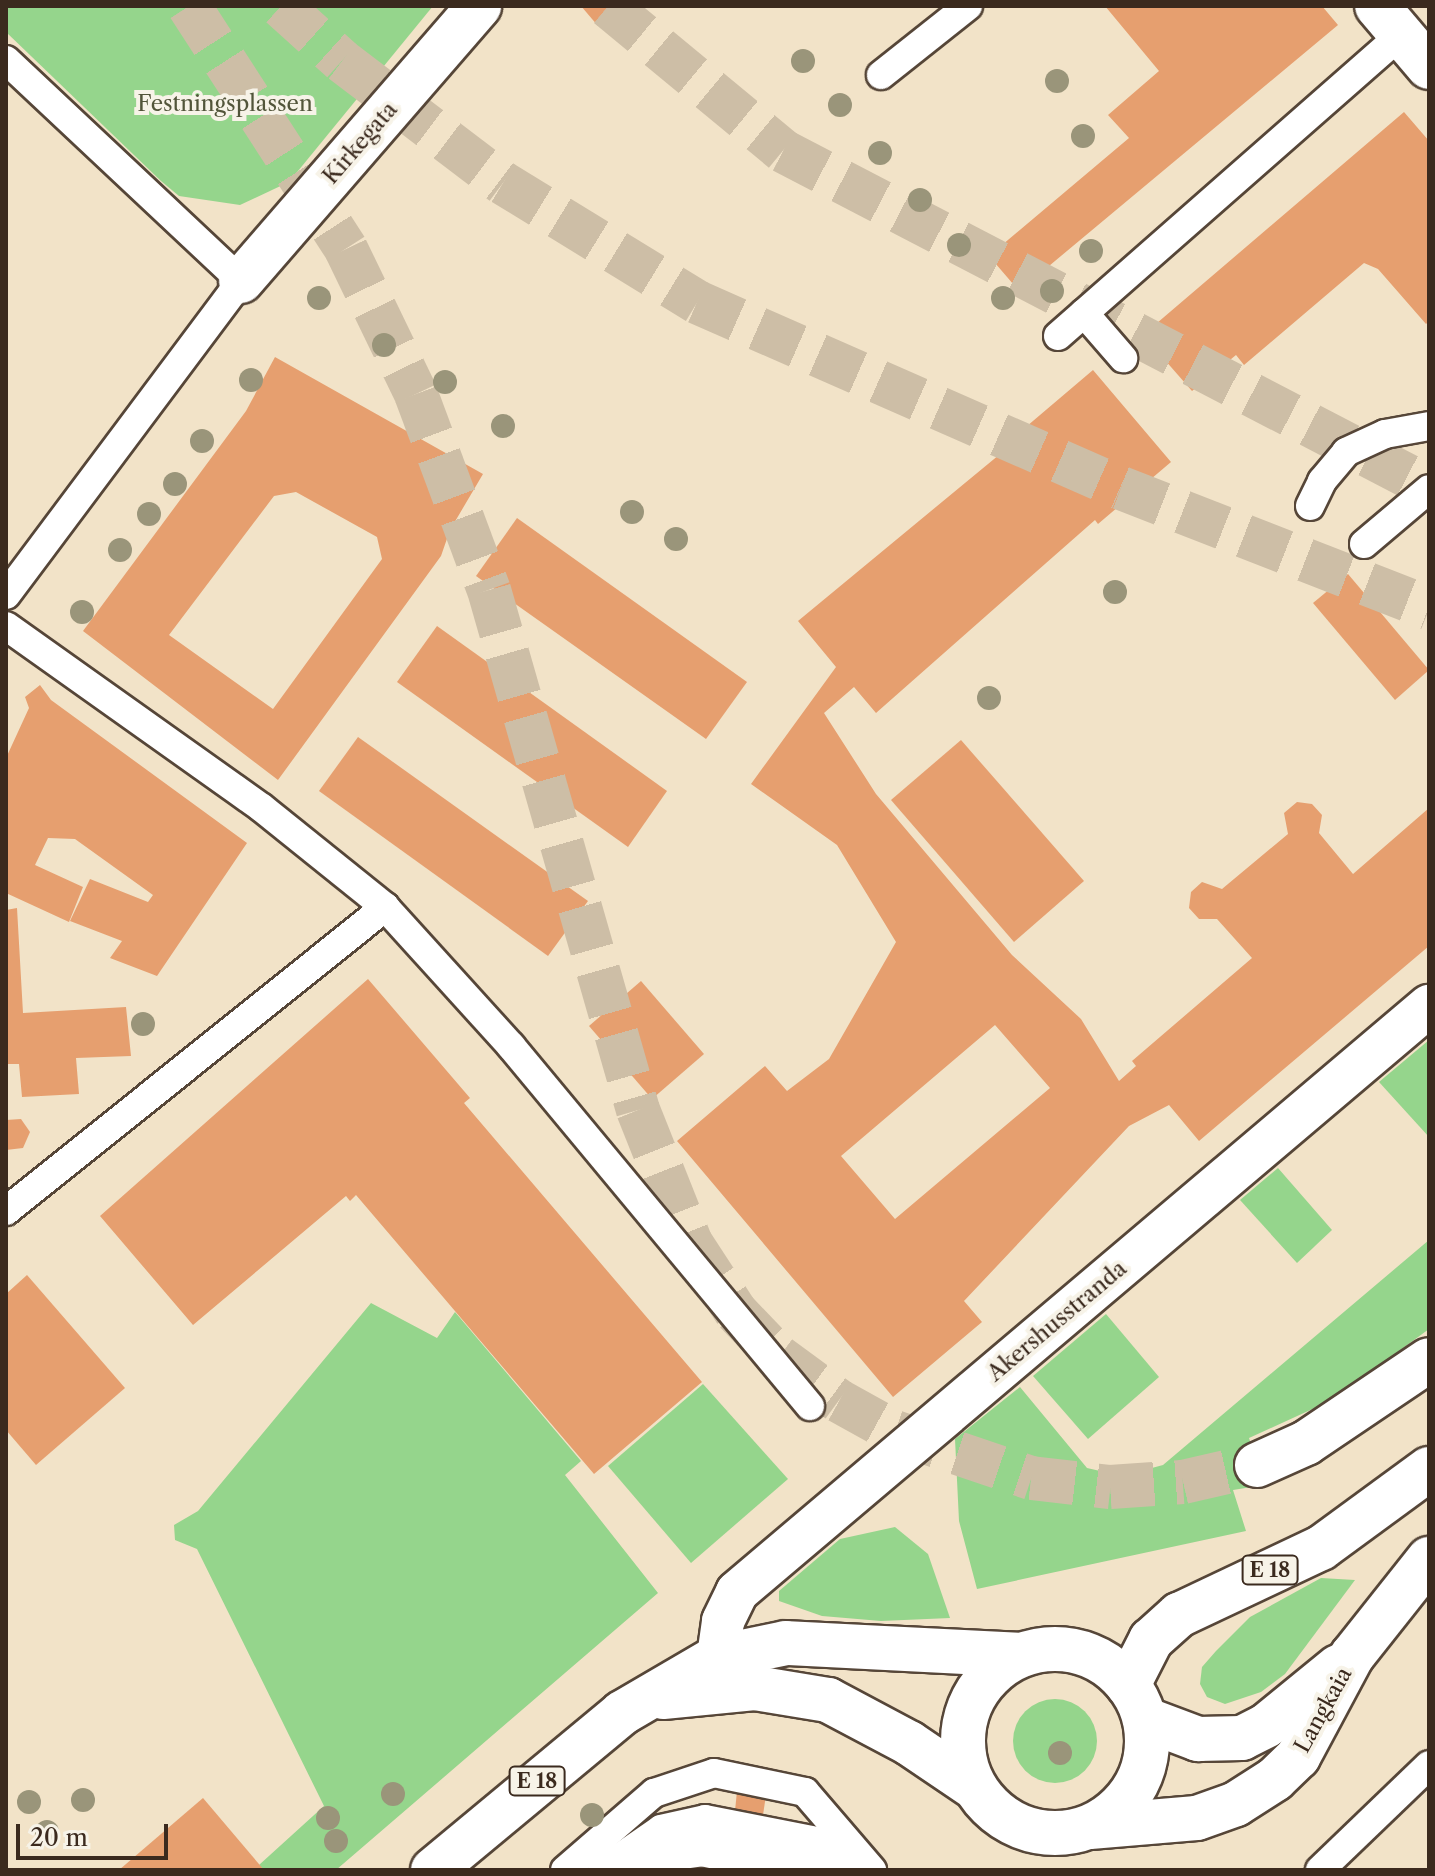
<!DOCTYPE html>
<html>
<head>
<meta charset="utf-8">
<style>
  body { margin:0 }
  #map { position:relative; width:1435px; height:1876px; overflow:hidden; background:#f2e3c8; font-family:"Libre Caslon Text",serif }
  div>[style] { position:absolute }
  .green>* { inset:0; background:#95d58c }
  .round { border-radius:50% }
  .building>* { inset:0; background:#e69f6f }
  .trunk-tunnel>* { height:44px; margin-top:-22px; transform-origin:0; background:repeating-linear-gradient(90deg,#cdbea6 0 44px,transparent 0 66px) }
  .roads { filter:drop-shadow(2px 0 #564638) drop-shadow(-2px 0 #564638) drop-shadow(0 2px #564638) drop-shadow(0 -2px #564638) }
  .service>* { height:28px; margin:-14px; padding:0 14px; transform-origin:14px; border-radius:14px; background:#fff }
  .pedestrian>* { height:42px; margin:-21px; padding:0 21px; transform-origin:21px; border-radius:21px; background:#fff }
  .minor>* { height:44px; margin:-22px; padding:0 22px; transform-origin:22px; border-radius:22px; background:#fff }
  .tertiary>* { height:44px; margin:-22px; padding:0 22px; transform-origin:22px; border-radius:22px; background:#fff }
  .trunk>* { height:44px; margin:-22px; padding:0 22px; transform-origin:22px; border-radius:22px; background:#fff }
  .trunk>.ring { margin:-22px; padding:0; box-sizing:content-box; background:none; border:44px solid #fff; border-radius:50% }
  .trees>* { width:24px; height:24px; margin:-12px; border-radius:50%; background:#9a957a }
  span { translate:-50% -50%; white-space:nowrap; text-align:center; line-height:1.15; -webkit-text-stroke:8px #f7f3e8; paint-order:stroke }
  .shield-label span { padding:2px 6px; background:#f7f3e8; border:2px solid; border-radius:6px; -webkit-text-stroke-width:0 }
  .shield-label { font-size:20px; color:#3b2a1e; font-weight:700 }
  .park-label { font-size:22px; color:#52553a }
  .street-label { font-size:22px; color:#3b2a1e }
  .frame { position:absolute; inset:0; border:8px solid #3b2a1e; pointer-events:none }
  .scale { position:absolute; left:16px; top:1824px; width:152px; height:36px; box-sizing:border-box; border:4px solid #3b2a1e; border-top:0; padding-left:10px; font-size:24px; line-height:28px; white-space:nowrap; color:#3b2a1e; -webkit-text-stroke:6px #f7f3e8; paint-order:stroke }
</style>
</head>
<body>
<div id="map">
  <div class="green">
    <i style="clip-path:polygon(6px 6px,433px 6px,289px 182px,240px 205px,179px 196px,161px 181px,6px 32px)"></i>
    <i style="clip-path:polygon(1429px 1040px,1429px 1137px,1379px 1082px)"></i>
    <i style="clip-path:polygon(1278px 1168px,1332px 1230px,1297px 1263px,1240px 1200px)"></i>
    <i style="clip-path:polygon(1429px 1240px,1429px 1329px,1332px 1400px,1249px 1438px,1264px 1485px,1233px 1490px,1246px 1531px,977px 1589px,959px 1521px,955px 1439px,1020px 1387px,1087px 1468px,1122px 1476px,1163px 1465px)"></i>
    <i style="clip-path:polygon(371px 1303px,437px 1338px,455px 1312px,581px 1461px,565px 1475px,658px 1593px,336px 1870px,264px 1870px,259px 1865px,324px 1806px,197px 1549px,175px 1540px,174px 1525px,198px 1511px)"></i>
    <i style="clip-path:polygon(1106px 1314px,1159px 1377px,1088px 1439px,1033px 1376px)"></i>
    <i style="clip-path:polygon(703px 1384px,788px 1479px,691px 1563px,608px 1466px)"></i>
    <i style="clip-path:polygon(895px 1527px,928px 1554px,950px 1618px,881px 1621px,822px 1616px,779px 1601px,779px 1591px,840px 1539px)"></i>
    <i style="clip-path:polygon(1321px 1578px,1355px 1580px,1285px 1674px,1261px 1692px,1225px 1704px,1207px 1697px,1200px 1684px,1202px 1667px,1216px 1651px,1250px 1617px)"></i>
    <i class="round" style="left:1013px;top:1699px;width:84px;height:84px"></i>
  </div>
  <div class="building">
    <i style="clip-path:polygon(581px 6px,621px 6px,598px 26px)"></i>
    <i style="clip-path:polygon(1105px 6px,1322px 6px,1338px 25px,1019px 291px,989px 256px,1129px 138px,1108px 115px,1159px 71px)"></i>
    <i style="clip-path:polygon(1404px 112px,1429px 141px,1429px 321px,1426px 324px,1378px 269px,1364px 263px,1244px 365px,1236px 355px,1192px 391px,1143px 335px)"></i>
    <i style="clip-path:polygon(evenodd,275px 357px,483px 474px,450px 530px,441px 556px,278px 780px,83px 631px,246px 411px,275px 357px,296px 492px,377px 537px,382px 559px,273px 709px,169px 635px,274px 496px,296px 492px)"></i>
    <i style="clip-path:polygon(evenodd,1093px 370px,1171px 462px,1098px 524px,1095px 520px,876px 713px,854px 687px,824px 713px,876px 794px,1012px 955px,1081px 1019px,1119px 1081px,1136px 1066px,1132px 1061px,1252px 958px,1217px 919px,1199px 919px,1189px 908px,1191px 892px,1202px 882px,1222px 889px,1288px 834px,1284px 813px,1297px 802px,1312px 804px,1322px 815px,1319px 833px,1353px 874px,1429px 808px,1429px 946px,1199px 1141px,1169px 1105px,1129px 1126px,964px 1301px,982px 1322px,893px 1397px,677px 1141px,765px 1066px,787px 1091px,829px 1059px,896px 942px,837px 845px,751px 784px,836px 667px,798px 621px,1023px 435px,1020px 432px,1093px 370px,995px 1025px,1050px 1088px,895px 1219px,841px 1156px,995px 1025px)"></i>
    <i style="clip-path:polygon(517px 518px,747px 682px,706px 739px,476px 576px)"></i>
    <i style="clip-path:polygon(1348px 574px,1429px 670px,1395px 700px,1313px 603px)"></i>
    <i style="clip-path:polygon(437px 626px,667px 791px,628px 847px,397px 682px)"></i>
    <i style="clip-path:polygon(40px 685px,51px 700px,247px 843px,157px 976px,110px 958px,122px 941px,70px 921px,90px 879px,148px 902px,153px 895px,75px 839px,48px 838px,35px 865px,83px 887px,69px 922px,6px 893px,6px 758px,29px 708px,25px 697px)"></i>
    <i style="clip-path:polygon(358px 737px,588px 901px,548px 956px,319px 791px)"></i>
    <i style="clip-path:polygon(961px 740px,1084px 881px,1014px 942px,891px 800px)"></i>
    <i style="clip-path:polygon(17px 908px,23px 1013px,126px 1007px,131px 1056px,76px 1058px,79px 1094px,22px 1097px,19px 1064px,6px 1064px,6px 910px)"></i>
    <i style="clip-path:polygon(368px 979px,470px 1098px,464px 1103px,702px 1382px,594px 1474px,356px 1195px,350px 1201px,346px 1196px,193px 1325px,100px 1216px)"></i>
    <i style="clip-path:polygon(641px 981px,704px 1054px,652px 1099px,589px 1026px)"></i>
    <i style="clip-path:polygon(21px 1119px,30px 1132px,23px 1148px,6px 1150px,6px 1120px)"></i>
    <i style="clip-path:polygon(27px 1275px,125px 1388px,36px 1465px,6px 1430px,6px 1294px)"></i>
    <i style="clip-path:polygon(737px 1791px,766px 1795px,763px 1815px,735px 1811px)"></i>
    <i style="clip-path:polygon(203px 1798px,264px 1870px,119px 1870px)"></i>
  </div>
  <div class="trunk-tunnel">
    <i style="left:189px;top:6px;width:289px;rotate:57.1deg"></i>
    <i style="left:346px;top:249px;width:161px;rotate:64.2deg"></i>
    <i style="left:416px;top:394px;width:209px;rotate:69.6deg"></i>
    <i style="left:489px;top:590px;width:541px;rotate:74.01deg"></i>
    <i style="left:638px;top:1110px;width:143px;rotate:68.3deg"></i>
    <i style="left:691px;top:1243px;width:82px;rotate:56.9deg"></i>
    <i style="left:736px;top:1312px;width:62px;rotate:46.3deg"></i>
    <i style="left:779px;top:1357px;width:74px;rotate:36.3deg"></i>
    <i style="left:839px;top:1401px;width:64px;rotate:29deg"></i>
    <i style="left:895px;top:1432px;width:144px;rotate:18.7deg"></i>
    <i style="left:1031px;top:1478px;width:80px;rotate:6.5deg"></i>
    <i style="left:1110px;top:1487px;width:73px;rotate:-3.9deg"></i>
    <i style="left:1183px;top:1482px;width:76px;rotate:-12.9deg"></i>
    <i style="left:281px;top:6px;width:82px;rotate:42deg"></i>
    <i style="left:342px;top:61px;width:202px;rotate:37.2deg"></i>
    <i style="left:503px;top:183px;width:228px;rotate:31.5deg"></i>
    <i style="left:697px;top:302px;width:463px;rotate:23.7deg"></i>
    <i style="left:1121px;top:488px;width:331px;rotate:21.3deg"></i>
    <i style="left:608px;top:6px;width:227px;rotate:39.6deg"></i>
    <i style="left:783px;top:151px;width:728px;rotate:27.48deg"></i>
  </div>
  <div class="roads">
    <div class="service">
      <i style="left:6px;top:60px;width:323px;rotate:43.2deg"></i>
      <i style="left:241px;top:281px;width:392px;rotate:126.8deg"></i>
      <i style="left:881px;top:75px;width:111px;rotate:-38.4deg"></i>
      <i style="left:1084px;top:313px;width:60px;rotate:49.1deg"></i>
      <i style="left:1058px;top:336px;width:456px;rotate:-41.3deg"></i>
      <i style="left:1310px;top:506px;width:28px;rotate:-64deg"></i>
      <i style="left:1322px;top:481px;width:38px;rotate:-50deg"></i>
      <i style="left:1346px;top:452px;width:43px;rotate:-24.8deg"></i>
      <i style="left:1385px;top:434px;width:45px;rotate:-10.3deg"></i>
      <i style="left:1364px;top:544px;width:85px;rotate:-40.2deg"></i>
      <i style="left:6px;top:626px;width:314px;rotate:35.4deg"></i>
      <i style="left:262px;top:808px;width:158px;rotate:38.8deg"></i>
      <i style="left:385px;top:907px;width:188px;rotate:47.8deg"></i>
      <i style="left:511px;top:1046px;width:468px;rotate:50.3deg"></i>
      <i style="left:6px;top:1211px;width:486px;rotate:-38.7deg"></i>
      <i style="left:565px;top:1870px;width:118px;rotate:-40.9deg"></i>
      <i style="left:654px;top:1793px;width:63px;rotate:-18.4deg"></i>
      <i style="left:714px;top:1773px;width:93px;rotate:11.8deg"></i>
      <i style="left:805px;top:1792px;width:103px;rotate:49.3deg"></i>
      <i style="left:602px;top:1870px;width:72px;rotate:-34.8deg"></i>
      <i style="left:661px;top:1829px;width:45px;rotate:-12.8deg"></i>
      <i style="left:705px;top:1819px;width:114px;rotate:11.1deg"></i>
      <i style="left:817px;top:1841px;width:39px;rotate:48deg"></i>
      <i style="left:1320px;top:1870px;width:151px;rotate:-43.9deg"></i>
    </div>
    <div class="pedestrian">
      <i style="left:718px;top:1657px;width:36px;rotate:-82deg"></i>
      <i style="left:723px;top:1621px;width:32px;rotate:-64deg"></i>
      <i style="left:737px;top:1592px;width:907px;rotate:-40.26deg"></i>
    </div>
    <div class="minor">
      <i style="left:1377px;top:6px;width:80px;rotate:49.6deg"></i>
      <i style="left:241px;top:281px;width:364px;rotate:-49.1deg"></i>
    </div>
    <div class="tertiary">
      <i style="left:635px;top:1870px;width:46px;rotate:-28.8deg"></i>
      <i style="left:675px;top:1848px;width:27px;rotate:-8deg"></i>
      <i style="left:702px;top:1844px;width:125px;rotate:12deg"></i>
    </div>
    <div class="trunk">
      <i style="left:1257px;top:1465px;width:54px;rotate:-24.2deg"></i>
      <i style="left:1306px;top:1443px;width:148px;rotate:-34deg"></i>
      <i class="ring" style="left:963px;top:1649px;width:140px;height:140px"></i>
      <i style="left:1128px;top:1685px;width:51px;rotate:-62.9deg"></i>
      <i style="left:1151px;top:1640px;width:38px;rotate:-42deg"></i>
      <i style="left:1179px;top:1615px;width:157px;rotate:-25.3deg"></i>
      <i style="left:1321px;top:1548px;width:134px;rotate:-36.2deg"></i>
      <i style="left:663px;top:1697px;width:92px;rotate:-5.6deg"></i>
      <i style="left:755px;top:1688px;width:74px;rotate:9.3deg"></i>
      <i style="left:828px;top:1700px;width:92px;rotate:28deg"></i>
      <i style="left:909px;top:1743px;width:75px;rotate:34.1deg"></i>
      <i style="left:1145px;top:1719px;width:57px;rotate:20.7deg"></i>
      <i style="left:1198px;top:1739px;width:44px;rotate:-1.3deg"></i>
      <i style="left:1242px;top:1738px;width:28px;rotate:-27deg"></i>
      <i style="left:1267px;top:1725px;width:92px;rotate:-39.2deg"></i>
      <i style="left:1090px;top:1827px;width:107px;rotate:-4.8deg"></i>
      <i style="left:1197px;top:1818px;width:41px;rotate:-19.7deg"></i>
      <i style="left:1236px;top:1804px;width:46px;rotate:-32.7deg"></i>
      <i style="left:1275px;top:1779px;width:32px;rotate:-44deg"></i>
      <i style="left:1298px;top:1757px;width:115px;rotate:-61.9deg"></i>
      <i style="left:1352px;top:1656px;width:124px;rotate:-51.6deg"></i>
      <i style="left:433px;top:1870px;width:246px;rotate:-39.7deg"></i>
      <i style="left:622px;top:1713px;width:111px;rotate:-30.3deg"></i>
      <i style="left:718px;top:1657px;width:69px;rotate:-11.6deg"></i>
      <i style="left:786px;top:1643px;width:235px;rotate:2.9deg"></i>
    </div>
  </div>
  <div class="trees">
    <i style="left:803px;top:61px"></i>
    <i style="left:1057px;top:81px"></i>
    <i style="left:840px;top:105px"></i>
    <i style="left:1083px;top:136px"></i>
    <i style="left:880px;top:153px"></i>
    <i style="left:920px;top:200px"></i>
    <i style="left:959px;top:245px"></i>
    <i style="left:1091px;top:251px"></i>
    <i style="left:1052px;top:291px"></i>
    <i style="left:319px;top:298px"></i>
    <i style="left:1003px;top:298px"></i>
    <i style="left:384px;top:345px"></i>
    <i style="left:251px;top:380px"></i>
    <i style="left:445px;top:382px"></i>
    <i style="left:503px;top:426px"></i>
    <i style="left:202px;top:441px"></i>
    <i style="left:175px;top:484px"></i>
    <i style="left:632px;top:512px"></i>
    <i style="left:149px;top:514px"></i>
    <i style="left:676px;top:539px"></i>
    <i style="left:120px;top:550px"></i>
    <i style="left:1115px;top:592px"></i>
    <i style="left:82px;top:612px"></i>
    <i style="left:989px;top:698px"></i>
    <i style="left:143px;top:1024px"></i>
    <i style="left:1060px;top:1753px"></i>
    <i style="left:393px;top:1794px"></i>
    <i style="left:83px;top:1800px"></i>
    <i style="left:29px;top:1802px"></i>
    <i style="left:592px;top:1815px"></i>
    <i style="left:328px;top:1818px"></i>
    <i style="left:47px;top:1832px"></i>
    <i style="left:336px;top:1841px"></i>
  </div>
  <div class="shield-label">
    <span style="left:1270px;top:1570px">E 18</span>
    <span style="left:537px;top:1781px">E 18</span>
  </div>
  <div class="park-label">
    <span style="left:225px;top:104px">Festningsplassen</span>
  </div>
  <div class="street-label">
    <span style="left:360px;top:143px;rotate:-49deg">Kirkegata</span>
    <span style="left:1057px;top:1321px;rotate:-40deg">Akershusstranda</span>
    <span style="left:1323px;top:1710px;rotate:-61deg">Langkaia</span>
  </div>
  <div class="frame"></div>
  <div class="scale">20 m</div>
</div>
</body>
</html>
